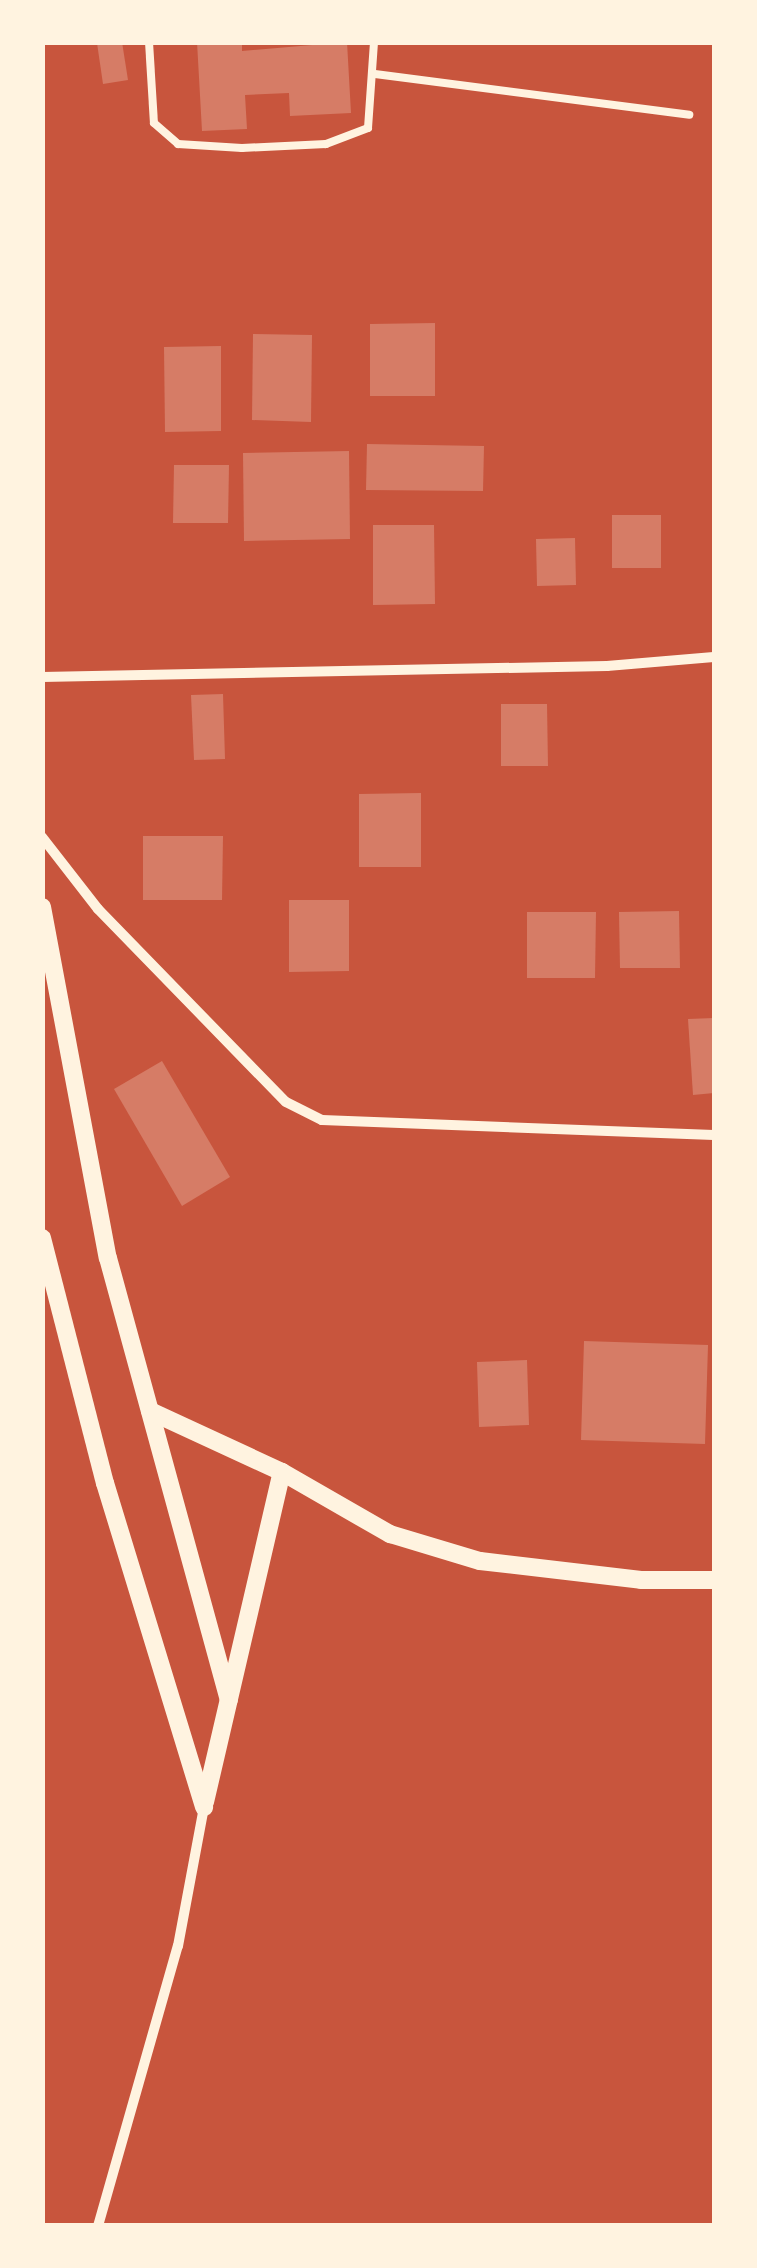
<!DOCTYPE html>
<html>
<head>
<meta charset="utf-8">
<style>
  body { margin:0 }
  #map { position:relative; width:757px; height:2268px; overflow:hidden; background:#c8553d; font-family:"Open Sans",sans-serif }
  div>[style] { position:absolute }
  .building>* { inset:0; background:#d67c66 }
  .service>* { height:8px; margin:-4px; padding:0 4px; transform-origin:4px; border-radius:4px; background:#fff3e0 }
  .minor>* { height:10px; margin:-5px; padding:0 5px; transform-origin:5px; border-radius:5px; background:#fff3e0 }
  .tertiary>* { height:18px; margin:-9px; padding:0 9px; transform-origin:9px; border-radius:9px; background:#fff3e0 }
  span { translate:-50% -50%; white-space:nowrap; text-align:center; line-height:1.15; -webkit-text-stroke:9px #fff3e0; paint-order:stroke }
  .frame { position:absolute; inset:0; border:45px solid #fff3e0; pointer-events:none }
</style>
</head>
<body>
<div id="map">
  <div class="building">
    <i style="clip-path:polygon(103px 42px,122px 42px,128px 80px,103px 84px,97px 43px)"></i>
    <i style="clip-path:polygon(197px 42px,242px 42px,242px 51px,347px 42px,351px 113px,290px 116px,289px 93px,245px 95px,247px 129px,202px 131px)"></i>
    <i style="clip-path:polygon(435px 323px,435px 396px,370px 396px,370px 324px)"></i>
    <i style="clip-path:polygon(253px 334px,312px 335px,311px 422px,252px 420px)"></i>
    <i style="clip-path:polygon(221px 346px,221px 431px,165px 432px,164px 347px)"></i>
    <i style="clip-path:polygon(367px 444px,484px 446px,483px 491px,366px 490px)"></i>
    <i style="clip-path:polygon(349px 451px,350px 539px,244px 541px,243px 453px)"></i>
    <i style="clip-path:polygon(174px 465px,229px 465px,228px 523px,173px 523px)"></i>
    <i style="clip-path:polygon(612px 515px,661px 515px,661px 568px,612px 568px)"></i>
    <i style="clip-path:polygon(373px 525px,434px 525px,435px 604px,373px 605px)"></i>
    <i style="clip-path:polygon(575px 538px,576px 585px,537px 586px,536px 539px)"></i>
    <i style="clip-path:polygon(223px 694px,225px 759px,194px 760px,191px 695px)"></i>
    <i style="clip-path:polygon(501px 704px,547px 704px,548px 766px,501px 766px)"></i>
    <i style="clip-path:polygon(421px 793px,421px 867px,359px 867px,359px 794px)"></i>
    <i style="clip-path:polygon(143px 836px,223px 836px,222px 900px,143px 900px)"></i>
    <i style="clip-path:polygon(289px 900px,349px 900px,349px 971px,289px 972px)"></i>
    <i style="clip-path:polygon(679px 911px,680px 968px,620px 968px,619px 912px)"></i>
    <i style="clip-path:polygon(527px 912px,596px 912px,595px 978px,527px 978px)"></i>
    <i style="clip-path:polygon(714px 1018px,714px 1093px,693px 1095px,688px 1019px)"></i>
    <i style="clip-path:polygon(162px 1061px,230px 1177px,182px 1206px,114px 1089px)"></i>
    <i style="clip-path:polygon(584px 1341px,708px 1345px,705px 1444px,581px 1440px)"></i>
    <i style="clip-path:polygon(527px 1360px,529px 1425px,479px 1427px,477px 1362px)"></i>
  </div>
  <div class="service">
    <i style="left:149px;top:42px;width:81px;rotate:86.5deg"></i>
    <i style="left:154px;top:123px;width:32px;rotate:41deg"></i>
    <i style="left:178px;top:144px;width:64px;rotate:3.6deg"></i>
    <i style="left:242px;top:148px;width:84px;rotate:-2.7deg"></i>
    <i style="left:326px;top:144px;width:45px;rotate:-20.9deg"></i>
    <i style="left:368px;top:128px;width:86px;rotate:-86deg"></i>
    <i style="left:375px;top:74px;width:317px;rotate:7.4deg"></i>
  </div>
  <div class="minor">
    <i style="left:42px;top:677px;width:565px;rotate:-1.12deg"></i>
    <i style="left:607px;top:666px;width:107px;rotate:-4.8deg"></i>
    <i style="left:42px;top:837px;width:91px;rotate:52.1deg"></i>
    <i style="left:98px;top:909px;width:269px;rotate:45.8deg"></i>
    <i style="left:286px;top:1102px;width:40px;rotate:26.6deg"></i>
    <i style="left:322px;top:1120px;width:392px;rotate:2.2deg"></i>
    <i style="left:98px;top:2226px;width:291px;rotate:-74.1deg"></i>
    <i style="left:178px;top:1946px;width:141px;rotate:-79.4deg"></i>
  </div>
  <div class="tertiary">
    <i style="left:42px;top:907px;width:357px;rotate:79.4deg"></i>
    <i style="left:108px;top:1258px;width:458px;rotate:74.7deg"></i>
    <i style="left:42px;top:1238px;width:253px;rotate:75.6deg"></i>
    <i style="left:105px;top:1483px;width:339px;rotate:73deg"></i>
    <i style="left:150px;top:1411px;width:145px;rotate:24.8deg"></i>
    <i style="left:282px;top:1472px;width:125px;rotate:29.9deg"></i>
    <i style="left:390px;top:1534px;width:94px;rotate:16.7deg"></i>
    <i style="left:480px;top:1561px;width:162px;rotate:6.7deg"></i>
    <i style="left:641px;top:1580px;width:73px"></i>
    <i style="left:205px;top:1802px;width:339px;rotate:-76.9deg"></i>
  </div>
  <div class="frame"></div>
</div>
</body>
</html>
